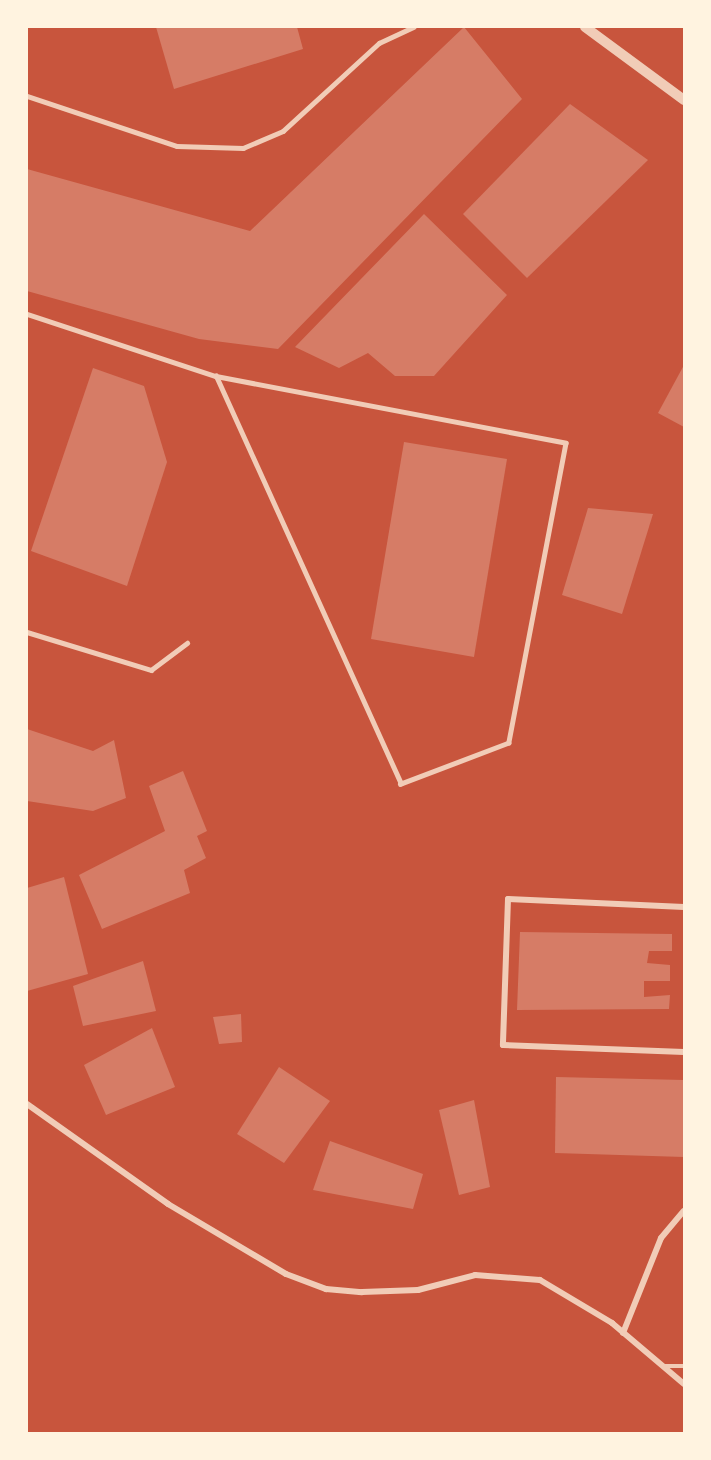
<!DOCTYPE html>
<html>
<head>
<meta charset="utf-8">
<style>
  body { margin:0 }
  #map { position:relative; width:711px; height:1460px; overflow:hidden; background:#c8553d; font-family:"DM Sans",sans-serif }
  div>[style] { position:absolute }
  .building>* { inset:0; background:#d67c66 }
  .service>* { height:4.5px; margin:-2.25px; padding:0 2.25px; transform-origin:2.25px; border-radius:2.25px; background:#f1ccb7 }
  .minor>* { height:6px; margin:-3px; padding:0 3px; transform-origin:3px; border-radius:3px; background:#f1ccb7 }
  .tertiary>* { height:10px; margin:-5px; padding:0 5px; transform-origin:5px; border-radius:5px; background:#f1ccb7 }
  span { translate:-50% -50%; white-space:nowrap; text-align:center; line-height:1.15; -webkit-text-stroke:4.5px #fff3e0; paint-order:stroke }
  .frame { position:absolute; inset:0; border:28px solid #fff3e0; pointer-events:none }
</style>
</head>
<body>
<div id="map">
  <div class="building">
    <i style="clip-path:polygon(156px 27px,297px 27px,303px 49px,174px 89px)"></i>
    <i style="clip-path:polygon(464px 27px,522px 99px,278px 349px,199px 339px,27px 291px,27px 169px,250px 231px)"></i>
    <i style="clip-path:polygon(570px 104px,648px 160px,527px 278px,463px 214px)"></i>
    <i style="clip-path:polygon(424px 214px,507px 295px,434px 376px,395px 376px,368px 353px,339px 368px,295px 347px)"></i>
    <i style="clip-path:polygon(684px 365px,684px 427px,658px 413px)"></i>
    <i style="clip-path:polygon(93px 368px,144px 386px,167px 462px,127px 586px,31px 551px)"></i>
    <i style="clip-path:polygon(404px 442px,507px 459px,474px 657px,371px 639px)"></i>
    <i style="clip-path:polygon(588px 508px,653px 514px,622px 614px,562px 595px)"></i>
    <i style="clip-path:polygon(27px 729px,93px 751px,114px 740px,126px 798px,93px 811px,27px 801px)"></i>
    <i style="clip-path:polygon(183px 771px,207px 831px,197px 836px,206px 858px,184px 870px,190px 893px,102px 929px,79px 875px,165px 831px,149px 786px)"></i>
    <i style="clip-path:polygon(64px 877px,88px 974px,27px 991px,27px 888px)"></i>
    <i style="clip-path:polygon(520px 932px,672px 934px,672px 951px,649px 951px,647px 963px,670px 965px,670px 981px,644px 981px,644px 997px,670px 995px,669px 1009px,517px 1010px)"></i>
    <i style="clip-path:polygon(143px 961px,156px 1011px,83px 1026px,73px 986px)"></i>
    <i style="clip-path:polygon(241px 1014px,242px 1042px,219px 1044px,213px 1017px)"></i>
    <i style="clip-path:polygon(152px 1028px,175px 1087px,106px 1115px,84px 1065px)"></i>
    <i style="clip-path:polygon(279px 1067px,330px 1101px,284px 1163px,237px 1134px)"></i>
    <i style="clip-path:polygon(556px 1077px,684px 1080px,684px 1157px,555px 1153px)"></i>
    <i style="clip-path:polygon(474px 1100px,490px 1187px,459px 1195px,439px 1110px)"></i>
    <i style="clip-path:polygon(330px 1141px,423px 1174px,413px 1209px,313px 1190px)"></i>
  </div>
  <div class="service">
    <i style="left:27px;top:96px;width:158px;rotate:18.4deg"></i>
    <i style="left:177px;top:146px;width:66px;rotate:1.7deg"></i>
    <i style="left:243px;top:148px;width:43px;rotate:-23deg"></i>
    <i style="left:283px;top:131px;width:130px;rotate:-42.5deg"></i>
    <i style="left:379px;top:43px;width:38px;rotate:-25deg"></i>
    <i style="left:27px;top:314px;width:199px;rotate:18.2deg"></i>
    <i style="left:216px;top:376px;width:356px;rotate:10.8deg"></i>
    <i style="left:566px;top:443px;width:305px;rotate:100.8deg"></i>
    <i style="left:509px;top:743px;width:116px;rotate:159.2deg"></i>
    <i style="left:401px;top:784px;width:448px;rotate:-114.4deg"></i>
    <i style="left:27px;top:632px;width:130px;rotate:17deg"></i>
    <i style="left:151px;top:670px;width:45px;rotate:-36.9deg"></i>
    <i style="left:663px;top:1366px;width:21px"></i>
  </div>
  <div class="minor">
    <i style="left:684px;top:907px;width:176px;rotate:-177.4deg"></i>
    <i style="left:508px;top:899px;width:146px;rotate:92deg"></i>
    <i style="left:503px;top:1045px;width:181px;rotate:2.2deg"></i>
    <i style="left:27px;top:1104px;width:173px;rotate:35.3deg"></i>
    <i style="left:168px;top:1204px;width:137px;rotate:30.7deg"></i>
    <i style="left:286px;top:1274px;width:43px;rotate:20.6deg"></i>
    <i style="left:326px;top:1289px;width:36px;rotate:5deg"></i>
    <i style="left:362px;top:1292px;width:56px;rotate:-2deg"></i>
    <i style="left:418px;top:1290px;width:59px;rotate:-14.7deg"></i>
    <i style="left:475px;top:1275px;width:65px;rotate:4.4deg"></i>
    <i style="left:540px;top:1280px;width:84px;rotate:30.8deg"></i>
    <i style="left:612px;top:1323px;width:94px;rotate:40.3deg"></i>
    <i style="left:623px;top:1333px;width:102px;rotate:-68.2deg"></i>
    <i style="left:661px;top:1238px;width:35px;rotate:-50deg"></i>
  </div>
  <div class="tertiary">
    <i style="left:585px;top:27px;width:123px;rotate:36.4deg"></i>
  </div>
  <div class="frame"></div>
</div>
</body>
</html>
